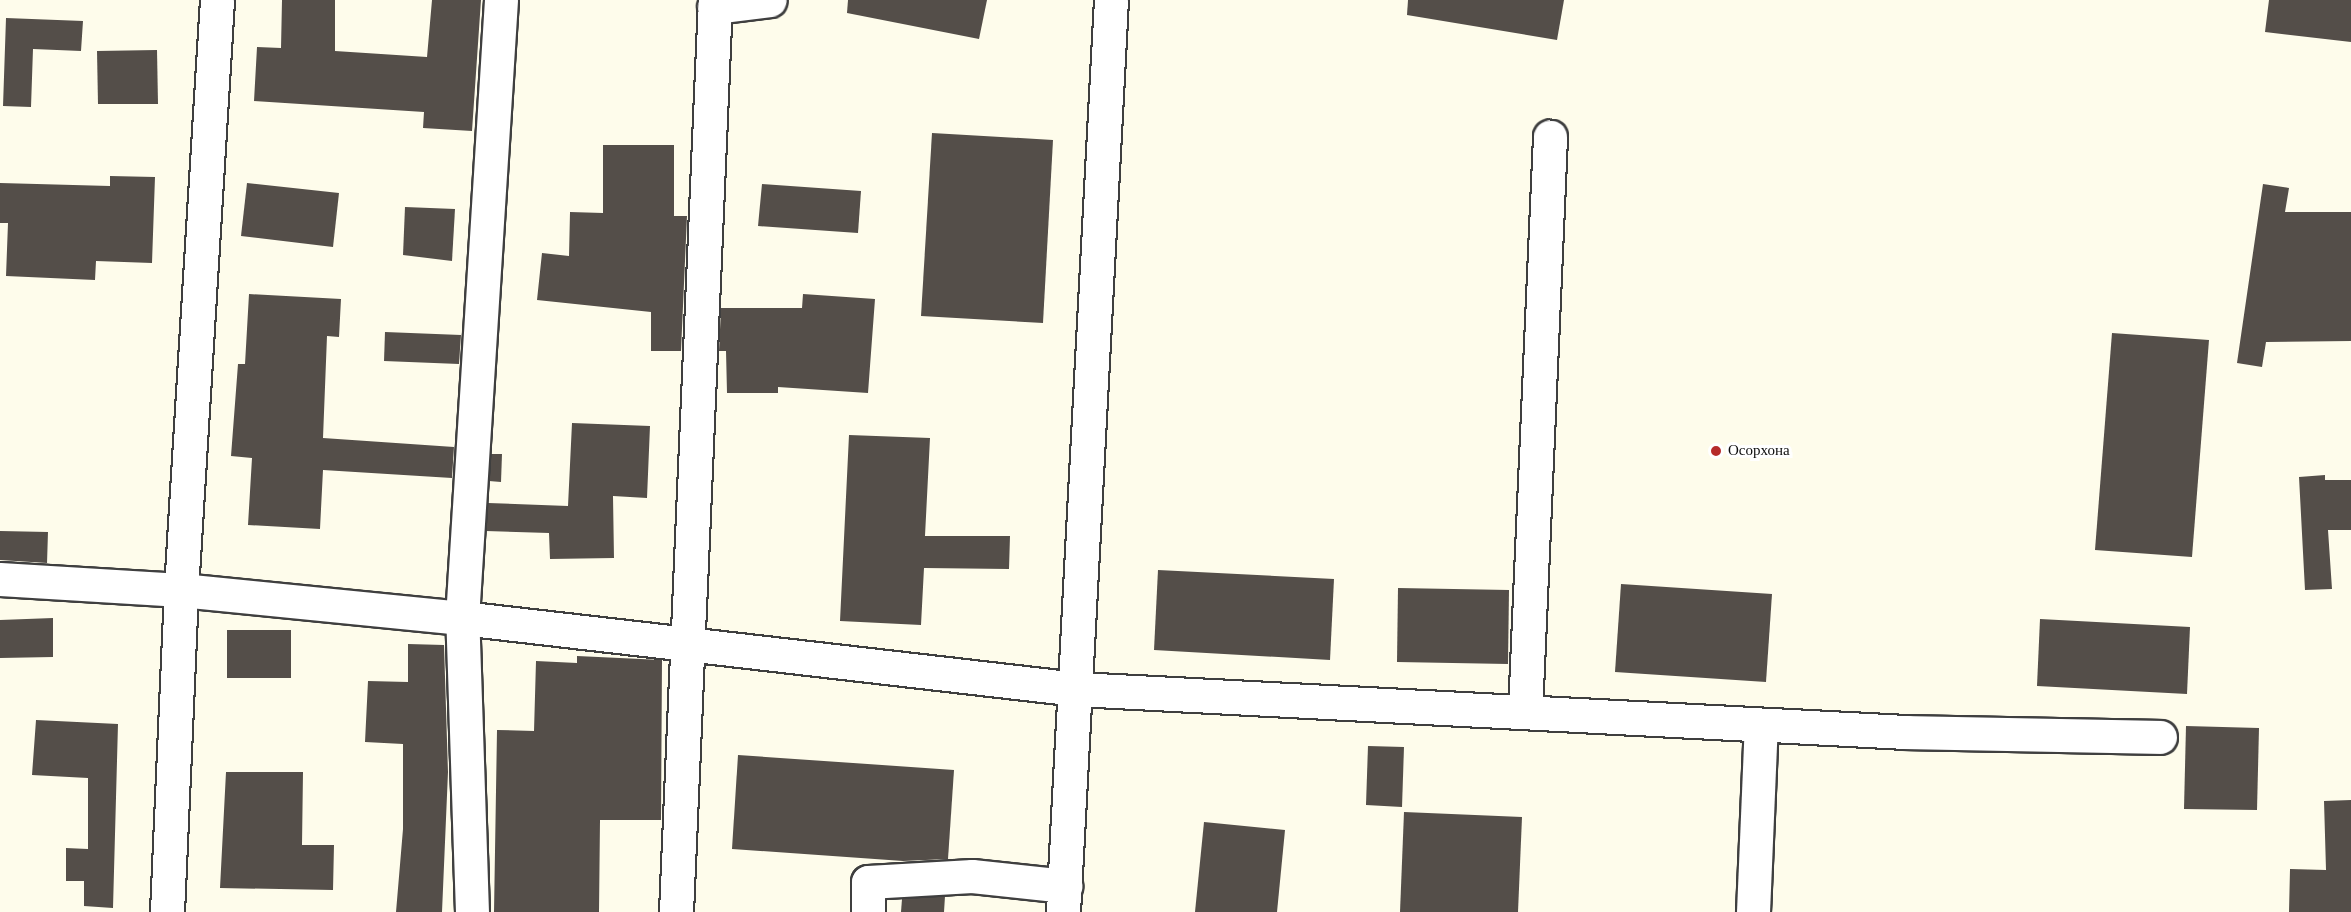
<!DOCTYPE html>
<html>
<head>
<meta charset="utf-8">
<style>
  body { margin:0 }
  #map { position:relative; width:2351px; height:912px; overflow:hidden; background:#fefceb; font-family:"Times New Roman",serif }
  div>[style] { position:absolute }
  .building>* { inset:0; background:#544e49 }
  .roads { filter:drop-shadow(2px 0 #3f3f3f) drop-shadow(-2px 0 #3f3f3f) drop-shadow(0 2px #3f3f3f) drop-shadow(0 -2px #3f3f3f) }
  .minor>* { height:33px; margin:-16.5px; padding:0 16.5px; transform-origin:16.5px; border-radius:16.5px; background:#fff }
  .dots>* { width:16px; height:16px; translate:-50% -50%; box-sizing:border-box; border:3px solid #fff; border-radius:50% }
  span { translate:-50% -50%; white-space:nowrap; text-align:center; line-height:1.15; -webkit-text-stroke:6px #fff; paint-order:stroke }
  .poi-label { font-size:15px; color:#0c0c0c }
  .left { translate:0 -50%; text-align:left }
</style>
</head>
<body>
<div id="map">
  <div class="building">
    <i style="clip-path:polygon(282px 0,335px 0,335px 51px,427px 57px,432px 0,481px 0,472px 131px,423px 128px,424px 112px,254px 101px,257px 47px,281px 48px)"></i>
    <i style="clip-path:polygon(848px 0,987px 0,979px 39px,847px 13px)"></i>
    <i style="clip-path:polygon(1408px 0,1564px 0,1557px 40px,1407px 15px)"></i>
    <i style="clip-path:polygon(2269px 0,2351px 0,2351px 42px,2265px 32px)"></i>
    <i style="clip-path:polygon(6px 18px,83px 21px,81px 51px,33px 49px,31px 107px,3px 106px)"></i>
    <i style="clip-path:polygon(157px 50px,158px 104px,98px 104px,97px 51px)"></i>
    <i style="clip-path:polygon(932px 133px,1053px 140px,1043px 323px,921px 316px)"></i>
    <i style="clip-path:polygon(603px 145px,674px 145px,674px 216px,687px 216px,681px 351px,651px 351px,651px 312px,537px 300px,542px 253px,569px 256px,570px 212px,603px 213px)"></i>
    <i style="clip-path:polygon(110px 176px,155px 177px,152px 263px,96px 261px,95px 280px,6px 276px,8px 223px,0 223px,0 183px,110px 186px)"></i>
    <i style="clip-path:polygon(247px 183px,339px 193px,333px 247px,241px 236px)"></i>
    <i style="clip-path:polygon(762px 184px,861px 191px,858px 233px,758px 226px)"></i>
    <i style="clip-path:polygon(2263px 184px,2289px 188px,2285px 212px,2351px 212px,2351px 341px,2266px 342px,2262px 367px,2237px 363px)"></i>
    <i style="clip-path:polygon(405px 207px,455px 209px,452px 261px,403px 255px)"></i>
    <i style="clip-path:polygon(249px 294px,341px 299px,339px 337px,327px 336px,323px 438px,454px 447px,452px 478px,323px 470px,320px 529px,248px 525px,252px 458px,231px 456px,238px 364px,245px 364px)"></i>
    <i style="clip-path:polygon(803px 294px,875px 299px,868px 393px,778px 387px,778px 393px,727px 393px,726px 351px,719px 351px,721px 308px,802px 308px)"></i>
    <i style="clip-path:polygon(385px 332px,461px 335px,459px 364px,384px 361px)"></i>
    <i style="clip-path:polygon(2112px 333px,2209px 340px,2192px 557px,2095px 550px)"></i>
    <i style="clip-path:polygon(572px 423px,650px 426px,647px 498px,613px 496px,614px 558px,550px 559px,549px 533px,486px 531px,488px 503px,568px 506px)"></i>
    <i style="clip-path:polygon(849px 435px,930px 438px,925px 536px,1010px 536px,1009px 569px,924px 568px,921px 625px,840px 621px)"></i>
    <i style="clip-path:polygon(491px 454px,502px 454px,501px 482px,489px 481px)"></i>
    <i style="clip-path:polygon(2325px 475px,2325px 480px,2351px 480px,2351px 530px,2328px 530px,2332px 589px,2305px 590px,2299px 477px)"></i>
    <i style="clip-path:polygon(0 531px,48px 532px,47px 563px,0 560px)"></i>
    <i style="clip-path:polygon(1158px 570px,1334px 579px,1330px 660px,1154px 650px)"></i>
    <i style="clip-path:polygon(1621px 584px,1772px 594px,1766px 682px,1615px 672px)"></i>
    <i style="clip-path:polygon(1398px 588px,1509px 590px,1508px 664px,1397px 662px)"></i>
    <i style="clip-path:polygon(53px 618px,53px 657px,0 658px,0 620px)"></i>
    <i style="clip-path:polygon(2040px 619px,2190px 627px,2187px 694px,2037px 686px)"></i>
    <i style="clip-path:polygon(227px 630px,291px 630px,291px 678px,227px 678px)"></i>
    <i style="clip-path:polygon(408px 644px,444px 645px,448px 772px,442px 912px,396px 912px,403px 829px,403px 744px,365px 742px,368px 681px,408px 682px)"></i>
    <i style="clip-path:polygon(577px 656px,662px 660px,661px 820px,600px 820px,599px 912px,494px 912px,497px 730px,534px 731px,536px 661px,577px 663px)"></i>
    <i style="clip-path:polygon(36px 720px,118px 724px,113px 908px,84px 906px,84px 881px,66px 881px,66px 848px,88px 849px,88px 778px,32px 775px)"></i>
    <i style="clip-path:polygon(2186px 726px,2259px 728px,2257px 810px,2184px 809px)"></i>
    <i style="clip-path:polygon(1368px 746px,1404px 747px,1402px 807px,1366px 805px)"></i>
    <i style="clip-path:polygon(738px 755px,954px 770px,948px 859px,903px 861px,732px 849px)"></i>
    <i style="clip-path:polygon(226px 772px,303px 772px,302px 845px,334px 845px,333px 890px,220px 888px)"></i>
    <i style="clip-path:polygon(2351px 800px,2351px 912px,2289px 912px,2290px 869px,2326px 870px,2324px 801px)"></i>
    <i style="clip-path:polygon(1404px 812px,1522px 817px,1518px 912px,1400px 912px)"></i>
    <i style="clip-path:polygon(1204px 822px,1285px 830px,1277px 912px,1195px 912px)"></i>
    <i style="clip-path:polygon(945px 896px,944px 912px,901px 912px,902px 899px)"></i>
  </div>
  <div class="roads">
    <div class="minor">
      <i style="left:714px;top:7px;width:56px;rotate:-7.1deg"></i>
      <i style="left:0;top:579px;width:181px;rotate:3.5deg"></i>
      <i style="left:181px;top:590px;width:282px;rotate:5.7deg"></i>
      <i style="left:462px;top:618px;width:619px;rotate:6.59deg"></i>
      <i style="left:1077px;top:689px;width:830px;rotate:2.97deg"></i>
      <i style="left:1906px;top:732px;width:254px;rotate:1.1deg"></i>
      <i style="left:1525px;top:712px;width:576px;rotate:-87.51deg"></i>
      <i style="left:167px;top:912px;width:322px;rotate:-87.5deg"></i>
      <i style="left:181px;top:590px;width:591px;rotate:-86.51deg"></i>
      <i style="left:472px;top:912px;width:294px;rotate:-91.9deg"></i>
      <i style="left:462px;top:618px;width:619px;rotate:-86.39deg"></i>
      <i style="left:676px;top:912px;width:913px;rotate:-87.55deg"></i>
      <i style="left:868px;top:912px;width:30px;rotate:-90deg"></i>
      <i style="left:868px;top:882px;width:104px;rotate:-3.3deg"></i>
      <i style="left:972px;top:876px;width:94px;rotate:6.1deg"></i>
      <i style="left:1063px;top:912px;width:913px;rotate:-86.99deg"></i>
      <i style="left:1753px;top:912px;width:187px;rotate:-87.6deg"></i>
    </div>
  </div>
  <div class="dots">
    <i style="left:1716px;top:451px;background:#b62b2a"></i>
  </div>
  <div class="poi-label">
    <span class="left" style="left:1728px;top:451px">Осорхона</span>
  </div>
</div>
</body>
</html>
